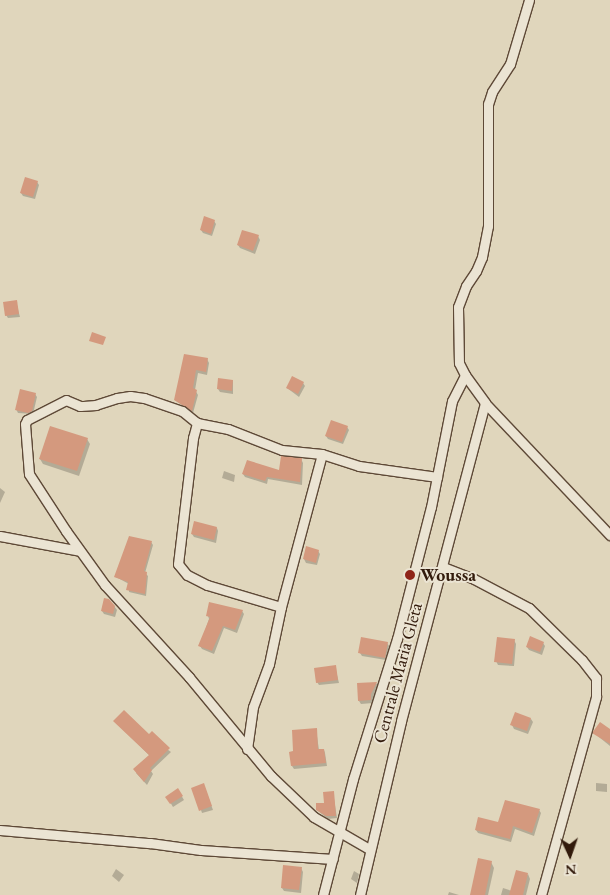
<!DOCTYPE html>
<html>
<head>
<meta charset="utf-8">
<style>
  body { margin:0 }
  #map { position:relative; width:610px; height:895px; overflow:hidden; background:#e0d6bc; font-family:"EB Garamond",serif }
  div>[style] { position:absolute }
  .shadow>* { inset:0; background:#0003 }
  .building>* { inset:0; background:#d4997e }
  .roads { filter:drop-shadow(1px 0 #5e4937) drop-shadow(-1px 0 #5e4937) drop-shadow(0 1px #5e4937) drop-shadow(0 -1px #5e4937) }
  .street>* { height:9px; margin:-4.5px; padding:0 4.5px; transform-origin:4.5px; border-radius:4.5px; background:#ebe4d3 }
  .dots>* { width:14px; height:14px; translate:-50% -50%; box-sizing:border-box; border:2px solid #ebe4d3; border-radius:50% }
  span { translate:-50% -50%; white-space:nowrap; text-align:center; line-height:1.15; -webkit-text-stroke:4px #ebe4d3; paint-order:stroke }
  .poi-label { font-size:18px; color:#321a0b; font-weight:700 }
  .left { translate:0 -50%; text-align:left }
  .street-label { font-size:18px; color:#321a0b }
  .north { position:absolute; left:545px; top:830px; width:50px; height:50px; -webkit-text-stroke:4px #ebe4d3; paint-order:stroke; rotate:177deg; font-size:14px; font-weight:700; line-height:20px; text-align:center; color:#321a0b }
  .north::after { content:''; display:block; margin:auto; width:18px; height:22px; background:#321a0b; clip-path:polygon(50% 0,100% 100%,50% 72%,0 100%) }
</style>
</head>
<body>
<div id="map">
  <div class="shadow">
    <i style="clip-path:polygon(37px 182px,39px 185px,35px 199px,23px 196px,21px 193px)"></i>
    <i style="clip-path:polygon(214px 221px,216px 224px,212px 236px,203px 233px,201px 230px)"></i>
    <i style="clip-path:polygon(258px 236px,260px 240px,255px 254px,240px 248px,238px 245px)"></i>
    <i style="clip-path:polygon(16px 302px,20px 317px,8px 318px,6px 315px)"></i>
    <i style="clip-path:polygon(185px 356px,207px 359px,209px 363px,207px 375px,198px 373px,195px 390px,198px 395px,193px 413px,175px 400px)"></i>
    <i style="clip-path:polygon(233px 381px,233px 394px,220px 392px,218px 389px)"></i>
    <i style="clip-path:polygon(303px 383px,305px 386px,299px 397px,287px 388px)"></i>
    <i style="clip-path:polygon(35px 394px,37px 397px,33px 414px,18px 413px,16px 409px)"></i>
    <i style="clip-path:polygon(347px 427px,349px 430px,343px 444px,328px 439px,326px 436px)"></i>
    <i style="clip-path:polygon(87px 439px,90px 444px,79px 476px,43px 464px,40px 459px)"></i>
    <i style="clip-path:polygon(301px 459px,303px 463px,302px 485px,268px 479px,267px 484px,245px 477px,243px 474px,280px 471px)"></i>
    <i style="clip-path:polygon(224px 471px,235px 475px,234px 482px,222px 478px)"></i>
    <i style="clip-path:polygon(0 488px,5px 492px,0 503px)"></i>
    <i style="clip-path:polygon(217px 528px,218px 531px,216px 543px,194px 537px,192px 534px)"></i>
    <i style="clip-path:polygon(151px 542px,153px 545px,145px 573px,148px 576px,146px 596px,129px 592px,129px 584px,116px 577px)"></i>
    <i style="clip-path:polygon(318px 551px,320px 554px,317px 565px,306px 563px,304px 559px)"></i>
    <i style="clip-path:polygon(114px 606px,117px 610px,115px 617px,104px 614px,102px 611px)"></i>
    <i style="clip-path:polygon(242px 611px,244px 614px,237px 633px,224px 628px,214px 654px,202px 649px,200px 646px,209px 619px,208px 616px)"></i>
    <i style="clip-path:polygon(514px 640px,516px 644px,514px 666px,498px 665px,496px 661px)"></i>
    <i style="clip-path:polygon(387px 643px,389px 646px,386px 660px,362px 656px,360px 653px)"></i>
    <i style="clip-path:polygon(543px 643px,545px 646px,542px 655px,529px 650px,527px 647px)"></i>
    <i style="clip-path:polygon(335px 667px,339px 683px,319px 685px,317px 682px)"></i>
    <i style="clip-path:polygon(376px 683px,378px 686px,373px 703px,361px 704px,359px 701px)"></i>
    <i style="clip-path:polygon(531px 719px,533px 722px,528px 734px,514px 729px,512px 725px)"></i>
    <i style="clip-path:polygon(114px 721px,149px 736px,171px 752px,151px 771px,153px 774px,147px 785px,136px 773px,150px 756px)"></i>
    <i style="clip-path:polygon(316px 729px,319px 750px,324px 750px,325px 753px,327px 766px,294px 769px,292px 766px,295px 752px)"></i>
    <i style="clip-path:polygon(610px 730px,610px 746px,594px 733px)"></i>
    <i style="clip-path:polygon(596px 783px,607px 784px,607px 792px,596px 791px)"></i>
    <i style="clip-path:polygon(205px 788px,213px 810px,202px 813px,201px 810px)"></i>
    <i style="clip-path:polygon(178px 790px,184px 800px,173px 807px,167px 797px)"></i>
    <i style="clip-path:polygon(333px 792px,337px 818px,328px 819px,317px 810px,325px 804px)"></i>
    <i style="clip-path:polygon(539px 810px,541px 813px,534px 836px,515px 829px,511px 842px,478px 833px,476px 830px)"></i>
    <i style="clip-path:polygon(491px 862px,494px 868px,488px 895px,473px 895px)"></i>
    <i style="clip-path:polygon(301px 868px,303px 872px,301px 893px,284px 891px,282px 888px)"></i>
    <i style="clip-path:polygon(116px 869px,124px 875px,119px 882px,112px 876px)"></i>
    <i style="clip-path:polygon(354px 871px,359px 874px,357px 883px,351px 879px)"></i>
    <i style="clip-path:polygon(528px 874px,530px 879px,526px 895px,501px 895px,503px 888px,512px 891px)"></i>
    <i style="clip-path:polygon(449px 892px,459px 895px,448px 895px)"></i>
  </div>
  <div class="building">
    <i style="clip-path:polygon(25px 177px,38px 181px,33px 197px,20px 193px)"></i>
    <i style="clip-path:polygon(204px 216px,215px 220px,211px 234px,200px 230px)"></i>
    <i style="clip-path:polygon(242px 230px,259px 235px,253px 251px,237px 245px)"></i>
    <i style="clip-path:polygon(17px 300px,19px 314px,5px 316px,3px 302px)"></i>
    <i style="clip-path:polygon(92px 332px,106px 337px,103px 345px,89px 341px)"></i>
    <i style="clip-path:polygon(184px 354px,208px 358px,206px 372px,196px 370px,193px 388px,197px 390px,192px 411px,174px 400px)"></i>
    <i style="clip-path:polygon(292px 376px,304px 382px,298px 394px,286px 388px)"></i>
    <i style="clip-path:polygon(218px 378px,233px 380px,232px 391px,217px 389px)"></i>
    <i style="clip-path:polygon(20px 389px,36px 393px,32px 411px,28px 413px,15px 410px)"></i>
    <i style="clip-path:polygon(331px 420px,348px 426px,342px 442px,325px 436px)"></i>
    <i style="clip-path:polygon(50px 426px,88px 438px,77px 471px,39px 459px)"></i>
    <i style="clip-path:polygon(281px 456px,302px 458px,300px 482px,267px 477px,265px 481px,242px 474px,247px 460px,279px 470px)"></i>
    <i style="clip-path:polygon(194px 521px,217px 527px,214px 540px,191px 534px)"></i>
    <i style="clip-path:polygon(129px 536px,152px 541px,144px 571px,147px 572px,145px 594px,126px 590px,128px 582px,114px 577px)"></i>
    <i style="clip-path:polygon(306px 546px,319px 550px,316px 563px,303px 559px)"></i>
    <i style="clip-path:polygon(104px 598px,109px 599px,115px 606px,113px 614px,101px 611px)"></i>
    <i style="clip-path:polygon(209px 602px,243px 610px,235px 630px,223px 626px,212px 651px,198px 646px,210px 617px,206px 616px)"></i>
    <i style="clip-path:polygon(530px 636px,544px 642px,540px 652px,526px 647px)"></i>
    <i style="clip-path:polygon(361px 637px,388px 642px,385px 658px,358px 653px)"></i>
    <i style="clip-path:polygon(497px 637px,515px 639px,512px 664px,494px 662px)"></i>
    <i style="clip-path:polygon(336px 665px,338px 680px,316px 683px,314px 668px)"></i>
    <i style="clip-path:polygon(377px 682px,371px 694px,371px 700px,358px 701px,357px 683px)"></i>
    <i style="clip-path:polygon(124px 710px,149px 734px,152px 731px,170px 748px,150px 768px,152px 770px,144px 782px,133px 769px,149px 755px,113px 721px)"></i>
    <i style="clip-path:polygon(515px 712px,531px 718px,527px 731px,510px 725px)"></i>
    <i style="clip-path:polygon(600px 722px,610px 729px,610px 744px,592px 733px)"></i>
    <i style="clip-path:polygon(317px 728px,318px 749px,324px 749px,326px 763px,291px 766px,289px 752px,293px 751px,292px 730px)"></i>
    <i style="clip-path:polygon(204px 783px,212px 806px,199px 811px,191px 788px)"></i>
    <i style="clip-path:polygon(178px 788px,183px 796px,170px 804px,165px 797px)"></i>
    <i style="clip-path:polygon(334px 791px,336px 816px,326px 816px,316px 810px,316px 803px,324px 803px,323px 792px)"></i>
    <i style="clip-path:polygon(505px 800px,540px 809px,532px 833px,513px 826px,510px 839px,475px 830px,478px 817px,498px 822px)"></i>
    <i style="clip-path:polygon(478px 858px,492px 861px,485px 895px,470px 895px)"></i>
    <i style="clip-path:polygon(283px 865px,302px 867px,299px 890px,281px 888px)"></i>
    <i style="clip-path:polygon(516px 870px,528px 873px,523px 895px,509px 895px)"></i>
  </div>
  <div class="roads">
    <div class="street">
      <i style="left:529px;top:0;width:67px;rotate:106.5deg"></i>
      <i style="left:510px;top:64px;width:33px;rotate:123deg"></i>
      <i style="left:492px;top:92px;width:13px;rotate:108deg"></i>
      <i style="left:488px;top:104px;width:122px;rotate:90deg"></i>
      <i style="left:488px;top:226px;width:32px;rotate:101deg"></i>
      <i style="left:482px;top:257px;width:15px;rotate:113deg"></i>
      <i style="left:476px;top:271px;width:18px;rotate:124deg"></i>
      <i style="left:466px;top:286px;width:22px;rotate:111deg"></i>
      <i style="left:458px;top:307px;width:56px;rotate:89deg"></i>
      <i style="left:459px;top:363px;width:13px;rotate:63deg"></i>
      <i style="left:465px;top:375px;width:34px;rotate:54deg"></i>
      <i style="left:485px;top:403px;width:182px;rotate:46.6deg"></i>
      <i style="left:197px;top:423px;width:19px;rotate:-141deg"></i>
      <i style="left:182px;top:411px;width:40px;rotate:-161.1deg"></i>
      <i style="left:144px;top:398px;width:14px;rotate:-172deg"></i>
      <i style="left:130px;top:396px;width:13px;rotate:171deg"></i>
      <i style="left:117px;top:398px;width:22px;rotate:162deg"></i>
      <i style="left:96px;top:405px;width:16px;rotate:176deg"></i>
      <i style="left:80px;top:406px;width:15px;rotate:-157deg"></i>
      <i style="left:66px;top:400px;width:44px;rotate:152.9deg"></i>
      <i style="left:27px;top:420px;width:4px;rotate:117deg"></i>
      <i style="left:25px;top:424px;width:50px;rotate:85.4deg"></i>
      <i style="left:29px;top:474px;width:68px;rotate:57deg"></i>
      <i style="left:66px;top:531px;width:67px;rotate:54.2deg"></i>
      <i style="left:105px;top:585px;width:125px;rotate:47.6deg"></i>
      <i style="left:189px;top:677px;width:129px;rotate:50.4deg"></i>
      <i style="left:271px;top:776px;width:59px;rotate:43.6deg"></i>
      <i style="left:314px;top:817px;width:64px;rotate:30.2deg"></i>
      <i style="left:0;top:536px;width:81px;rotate:10.6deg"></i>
      <i style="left:443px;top:567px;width:33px;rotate:21deg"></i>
      <i style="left:474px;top:579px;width:62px;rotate:27.8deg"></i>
      <i style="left:529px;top:608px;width:74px;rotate:44.5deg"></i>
      <i style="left:582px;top:660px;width:23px;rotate:52deg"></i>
      <i style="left:596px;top:678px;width:19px;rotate:90deg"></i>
      <i style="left:596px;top:697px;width:205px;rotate:105.5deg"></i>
      <i style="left:281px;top:607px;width:77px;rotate:-163.4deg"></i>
      <i style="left:207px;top:585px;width:22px;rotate:-153deg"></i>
      <i style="left:187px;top:575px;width:14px;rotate:-129deg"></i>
      <i style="left:178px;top:564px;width:127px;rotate:-83.2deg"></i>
      <i style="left:193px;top:438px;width:16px;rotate:-75deg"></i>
      <i style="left:197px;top:423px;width:32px;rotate:11deg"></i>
      <i style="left:228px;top:429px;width:58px;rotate:21.3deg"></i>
      <i style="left:282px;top:450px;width:40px;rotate:5.7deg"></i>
      <i style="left:322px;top:454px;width:39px;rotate:18deg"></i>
      <i style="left:359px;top:466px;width:79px;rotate:8deg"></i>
      <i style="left:247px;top:749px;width:42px;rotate:-81.9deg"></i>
      <i style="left:253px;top:707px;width:46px;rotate:-69.6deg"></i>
      <i style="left:269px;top:664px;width:58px;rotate:-78.1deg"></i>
      <i style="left:281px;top:607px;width:158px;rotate:-75deg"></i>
      <i style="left:0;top:830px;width:151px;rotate:5deg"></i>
      <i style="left:150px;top:843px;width:51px;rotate:7.8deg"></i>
      <i style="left:201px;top:850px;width:132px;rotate:3.9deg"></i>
      <i style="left:323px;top:895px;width:120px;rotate:-75.5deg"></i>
      <i style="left:353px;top:779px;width:147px;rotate:-72.6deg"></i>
      <i style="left:397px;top:639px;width:136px;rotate:-75.6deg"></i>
      <i style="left:431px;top:507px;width:108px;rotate:-78.8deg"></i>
      <i style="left:452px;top:401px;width:29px;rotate:-63deg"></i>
      <i style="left:360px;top:895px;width:179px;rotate:-76.7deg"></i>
      <i style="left:401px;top:721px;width:329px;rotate:-75.2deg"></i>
    </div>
  </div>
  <div class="dots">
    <i style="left:410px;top:575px;background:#8f2418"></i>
  </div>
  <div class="poi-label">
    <span class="left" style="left:420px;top:575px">Woussa</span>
  </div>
  <div class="street-label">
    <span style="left:398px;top:673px;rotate:-75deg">Centrale Maria Gleta</span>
  </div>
  <div class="north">N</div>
</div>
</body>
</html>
